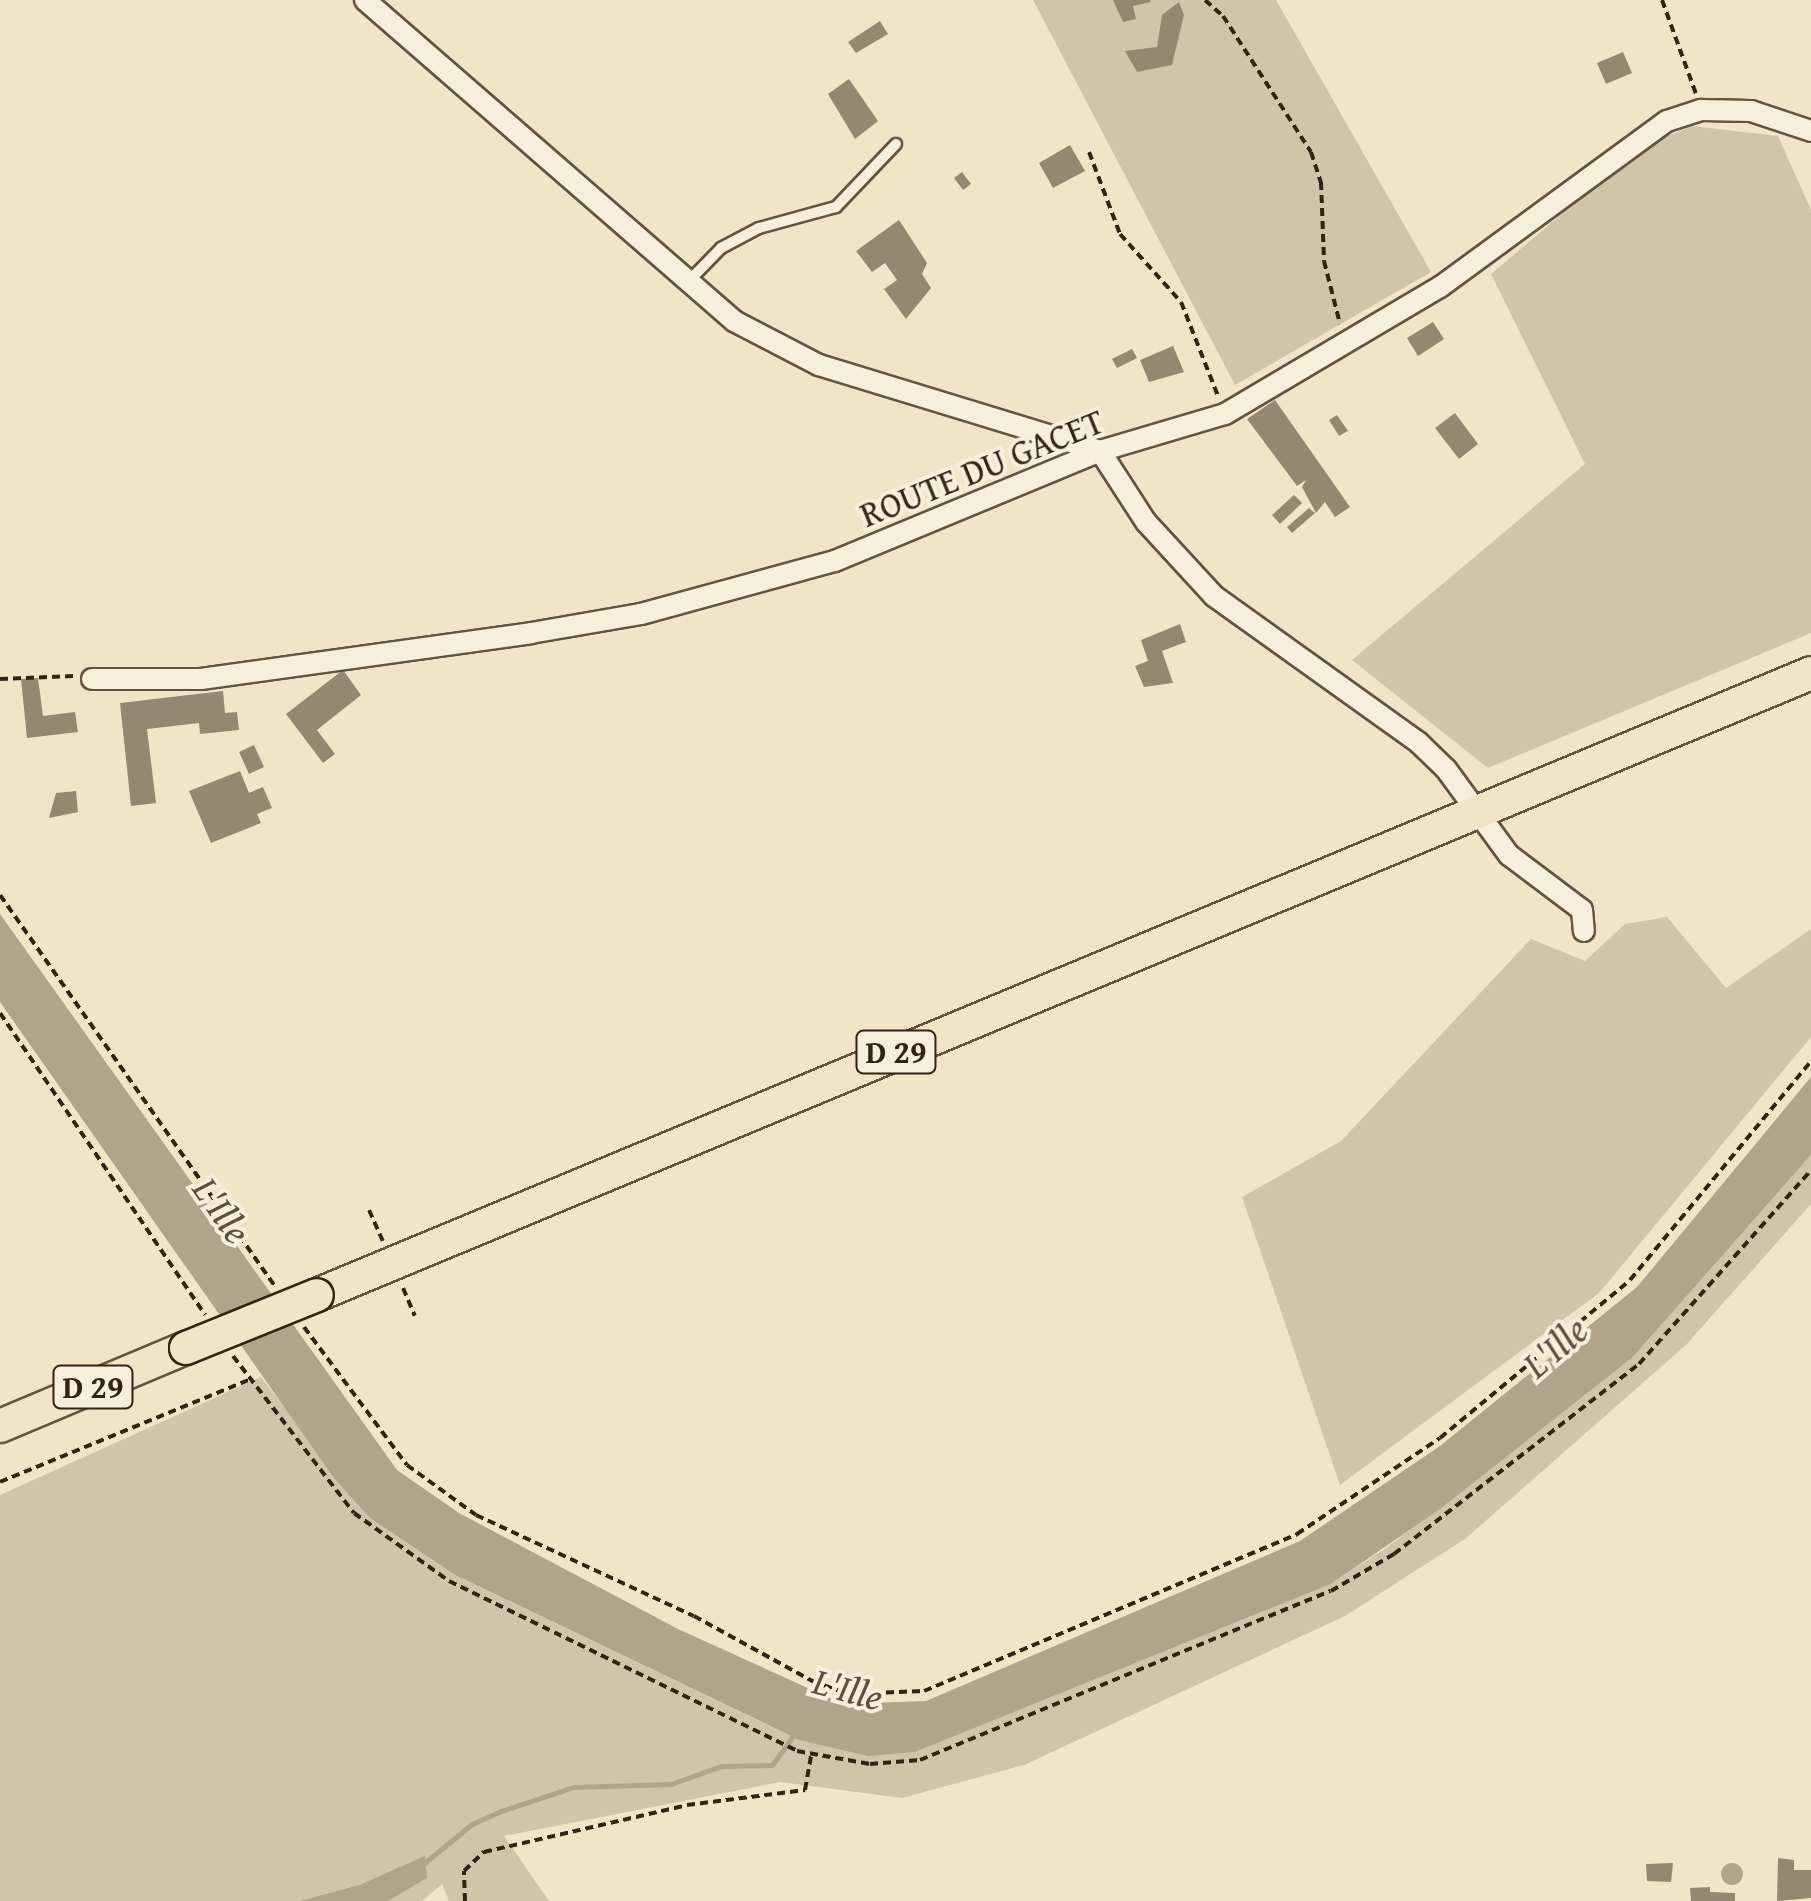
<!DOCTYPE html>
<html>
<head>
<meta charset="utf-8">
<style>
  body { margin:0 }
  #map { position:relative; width:1811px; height:1901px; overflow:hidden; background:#f0e6c7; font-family:"Gentium Book Plus",serif }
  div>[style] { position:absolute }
  .green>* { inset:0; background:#d0c5a9 }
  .water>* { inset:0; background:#b0a48a }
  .round { border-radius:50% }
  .stream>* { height:5px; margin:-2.5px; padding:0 2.5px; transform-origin:2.5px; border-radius:2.5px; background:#b0a48a }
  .building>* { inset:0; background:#958871 }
  .path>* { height:4px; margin-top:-2px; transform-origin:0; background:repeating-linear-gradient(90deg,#332314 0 8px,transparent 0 13px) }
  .roads { filter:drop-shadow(2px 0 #625441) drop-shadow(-2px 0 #625441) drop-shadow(0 2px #625441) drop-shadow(0 -2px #625441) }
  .lane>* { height:10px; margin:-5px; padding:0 5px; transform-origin:5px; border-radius:5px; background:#f5efdb }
  .street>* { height:20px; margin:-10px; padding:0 10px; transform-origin:10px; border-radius:10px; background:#f5efdb }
  .primary>* { height:32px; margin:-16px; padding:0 16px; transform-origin:16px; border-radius:16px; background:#f0e6c7 }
  .bridges { filter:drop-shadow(2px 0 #332314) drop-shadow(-2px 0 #332314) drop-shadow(0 2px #332314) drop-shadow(0 -2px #332314) }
  .primary-bridge>* { height:32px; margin:-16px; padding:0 16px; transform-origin:16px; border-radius:16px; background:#f0e6c7 }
  span { translate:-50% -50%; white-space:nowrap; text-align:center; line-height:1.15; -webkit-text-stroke:8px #f5efdb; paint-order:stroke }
  .shield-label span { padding:2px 8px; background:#f5efdb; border:2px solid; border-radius:8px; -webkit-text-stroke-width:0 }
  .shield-label { font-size:32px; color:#332314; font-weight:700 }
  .street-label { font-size:35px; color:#332314 }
  .water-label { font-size:38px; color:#5f503d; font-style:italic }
</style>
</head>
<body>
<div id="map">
  <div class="green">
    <i style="clip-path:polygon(1033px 0,1276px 0,1431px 272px,1235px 385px)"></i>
    <i style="clip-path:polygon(1692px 126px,1778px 136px,1811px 210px,1811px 633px,1488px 768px,1352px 660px,1585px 464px,1491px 274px,1641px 147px)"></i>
    <i style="clip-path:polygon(1667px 917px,1726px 988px,1811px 929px,1811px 1037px,1599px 1293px,1340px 1485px,1242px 1197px,1341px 1141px,1531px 939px,1585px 961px,1625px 924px)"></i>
    <i style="clip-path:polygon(1811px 1155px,1811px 1204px,1686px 1345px,1465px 1539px,1345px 1616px,1024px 1765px,902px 1798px,780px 1782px,504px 1836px,549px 1901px,449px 1901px,442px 1884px,422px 1901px,388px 1901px,426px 1878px,425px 1857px,359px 1885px,299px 1901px,0 1901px,0 1495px,261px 1377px,370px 1518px,455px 1575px,799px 1740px,915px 1752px,1331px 1584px,1389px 1546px,1633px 1357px)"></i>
  </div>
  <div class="water">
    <i style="clip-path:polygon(0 914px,397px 1470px,459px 1513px,678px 1629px,843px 1704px,926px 1701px,1300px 1541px,1440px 1446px,1637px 1287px,1811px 1077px,1811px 1155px,1633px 1357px,1440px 1509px,1331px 1584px,915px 1752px,868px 1756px,799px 1740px,758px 1720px,455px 1575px,370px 1518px,334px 1478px,0 1002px)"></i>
    <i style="clip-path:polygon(425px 1856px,427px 1878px,388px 1901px,299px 1901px,359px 1885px)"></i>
    <i class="round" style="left:1721px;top:1863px;width:22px;height:22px"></i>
  </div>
  <div class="stream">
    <i style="left:422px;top:1865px;width:65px;rotate:-39.4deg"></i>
    <i style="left:472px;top:1824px;width:32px;rotate:-24deg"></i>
    <i style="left:501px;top:1811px;width:77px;rotate:-18.2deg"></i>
    <i style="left:574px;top:1787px;width:97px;rotate:-1.8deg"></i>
    <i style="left:671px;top:1784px;width:53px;rotate:-19.8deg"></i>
    <i style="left:721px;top:1766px;width:51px;rotate:-1.1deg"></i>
    <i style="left:772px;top:1765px;width:37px;rotate:-54deg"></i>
  </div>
  <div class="building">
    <i style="clip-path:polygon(1113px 0,1150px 0,1151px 2px,1133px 6px,1136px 19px,1123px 22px)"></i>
    <i style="clip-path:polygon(1179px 2px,1184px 15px,1172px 65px,1137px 72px,1125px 51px,1157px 47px,1162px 15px)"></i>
    <i style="clip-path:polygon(880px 21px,888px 34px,856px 53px,848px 42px)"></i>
    <i style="clip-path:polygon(1623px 52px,1632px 73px,1606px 84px,1597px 63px)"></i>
    <i style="clip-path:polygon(849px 79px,878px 121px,855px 139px,828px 94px)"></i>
    <i style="clip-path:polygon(1070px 145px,1085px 171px,1053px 188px,1039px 163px)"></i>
    <i style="clip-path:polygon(962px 172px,971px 184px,963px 190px,954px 178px)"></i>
    <i style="clip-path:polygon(899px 220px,927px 263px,922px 274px,931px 288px,906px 319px,884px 289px,897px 280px,885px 263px,872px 272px,856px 251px)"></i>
    <i style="clip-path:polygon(1433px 322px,1444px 339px,1418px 356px,1407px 338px)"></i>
    <i style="clip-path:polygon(1173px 346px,1184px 372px,1149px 382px,1140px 360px)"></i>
    <i style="clip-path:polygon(1132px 349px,1137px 358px,1117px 368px,1112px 359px)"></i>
    <i style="clip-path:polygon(1275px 400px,1350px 507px,1335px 517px,1325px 502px,1316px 513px,1302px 487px,1306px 480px,1297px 486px,1247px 419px)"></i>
    <i style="clip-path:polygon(1455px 413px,1478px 444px,1459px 459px,1435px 428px)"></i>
    <i style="clip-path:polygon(1337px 415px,1348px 431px,1339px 436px,1329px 420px)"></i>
    <i style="clip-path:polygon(1294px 495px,1302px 503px,1280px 524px,1272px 515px)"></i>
    <i style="clip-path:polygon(1309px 508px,1315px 513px,1292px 533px,1287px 527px)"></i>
    <i style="clip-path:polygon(1180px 624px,1186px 642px,1162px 651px,1173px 683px,1144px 687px,1135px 666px,1148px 661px,1141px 640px)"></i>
    <i style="clip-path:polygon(343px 670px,361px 695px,317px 730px,335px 754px,323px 763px,286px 714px)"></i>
    <i style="clip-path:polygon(38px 678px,43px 716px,75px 712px,78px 732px,27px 738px,21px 679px)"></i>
    <i style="clip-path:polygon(223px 691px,225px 713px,237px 712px,239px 730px,200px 734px,199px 723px,147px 729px,156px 803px,131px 806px,120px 703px)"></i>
    <i style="clip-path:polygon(254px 745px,264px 767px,249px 774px,239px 752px)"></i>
    <i style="clip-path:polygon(240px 771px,249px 793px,263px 787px,272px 808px,257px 814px,261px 823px,211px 843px,189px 791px)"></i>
    <i style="clip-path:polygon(76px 791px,78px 812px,49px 818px,56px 793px)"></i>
    <i style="clip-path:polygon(1778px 1858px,1794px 1860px,1794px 1870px,1811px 1870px,1811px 1898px,1777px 1901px)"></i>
    <i style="clip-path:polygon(1673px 1863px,1671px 1882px,1647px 1881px,1646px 1864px)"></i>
    <i style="clip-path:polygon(1710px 1887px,1710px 1892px,1735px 1893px,1735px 1901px,1691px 1901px,1690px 1888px)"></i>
  </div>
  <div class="path">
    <i style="left:1205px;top:0;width:24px;rotate:42deg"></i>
    <i style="left:1223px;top:16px;width:162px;rotate:57.1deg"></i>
    <i style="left:1311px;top:152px;width:32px;rotate:72deg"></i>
    <i style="left:1321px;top:182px;width:79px;rotate:87.8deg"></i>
    <i style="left:1324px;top:261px;width:65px;rotate:75.7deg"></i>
    <i style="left:1662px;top:0;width:100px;rotate:70.1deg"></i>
    <i style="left:1089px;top:152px;width:88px;rotate:69.3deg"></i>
    <i style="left:1120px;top:234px;width:91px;rotate:48.1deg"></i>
    <i style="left:1181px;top:302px;width:101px;rotate:68.5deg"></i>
    <i style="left:0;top:679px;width:74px;rotate:-2.3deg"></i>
    <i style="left:0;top:895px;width:479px;rotate:54.9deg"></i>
    <i style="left:0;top:1013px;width:365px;rotate:55.8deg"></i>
    <i style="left:369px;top:1210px;width:34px;rotate:66deg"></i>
    <i style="left:403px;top:1288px;width:30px;rotate:67deg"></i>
    <i style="left:304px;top:1327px;width:172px;rotate:53.3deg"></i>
    <i style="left:407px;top:1465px;width:85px;rotate:35.9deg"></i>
    <i style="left:476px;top:1515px;width:240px;rotate:24.9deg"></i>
    <i style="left:694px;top:1616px;width:135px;rotate:28.8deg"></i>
    <i style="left:812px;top:1681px;width:37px;rotate:20deg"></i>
    <i style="left:847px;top:1694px;width:77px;rotate:-2.2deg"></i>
    <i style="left:924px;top:1691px;width:405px;rotate:-22.8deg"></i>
    <i style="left:1297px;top:1534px;width:172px;rotate:-33.9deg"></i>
    <i style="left:1440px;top:1438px;width:247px;rotate:-39.7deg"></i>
    <i style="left:1630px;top:1280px;width:284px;rotate:-50.4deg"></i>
    <i style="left:233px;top:1356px;width:198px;rotate:52.4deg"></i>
    <i style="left:354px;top:1513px;width:117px;rotate:35.6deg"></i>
    <i style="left:449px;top:1581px;width:387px;rotate:26deg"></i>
    <i style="left:797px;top:1751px;width:74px;rotate:10.1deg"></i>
    <i style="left:870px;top:1764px;width:50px;rotate:-4.6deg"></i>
    <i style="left:920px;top:1760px;width:444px;rotate:-22.4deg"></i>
    <i style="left:1331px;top:1591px;width:73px;rotate:-30.4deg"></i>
    <i style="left:1394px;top:1554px;width:310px;rotate:-37.8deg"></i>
    <i style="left:1639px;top:1364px;width:259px;rotate:-48.4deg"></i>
    <i style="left:0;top:1482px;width:269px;rotate:-22.3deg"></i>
    <i style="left:465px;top:1901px;width:30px;rotate:-92deg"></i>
    <i style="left:464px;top:1871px;width:28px;rotate:-44deg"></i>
    <i style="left:484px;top:1852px;width:208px;rotate:-13deg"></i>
    <i style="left:687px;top:1805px;width:119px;rotate:-7.2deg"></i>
    <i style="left:805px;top:1790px;width:35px;rotate:-80deg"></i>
  </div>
  <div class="roads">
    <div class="lane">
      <i style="left:687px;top:283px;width:49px;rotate:-45.8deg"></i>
      <i style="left:721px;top:248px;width:43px;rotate:-27.8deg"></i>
      <i style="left:759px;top:228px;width:80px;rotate:-15.3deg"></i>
      <i style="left:836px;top:207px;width:87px;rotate:-46.4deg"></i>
    </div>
    <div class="street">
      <i style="left:365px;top:0;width:489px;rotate:41deg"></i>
      <i style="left:734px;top:321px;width:96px;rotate:27.4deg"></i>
      <i style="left:819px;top:365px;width:294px;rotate:17deg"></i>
      <i style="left:1100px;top:451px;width:85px;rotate:57.1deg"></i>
      <i style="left:1146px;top:522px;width:100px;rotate:47.4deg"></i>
      <i style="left:1214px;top:596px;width:251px;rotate:35.6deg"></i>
      <i style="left:1418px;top:742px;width:39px;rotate:44deg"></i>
      <i style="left:1446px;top:769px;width:107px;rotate:53.8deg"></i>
      <i style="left:1509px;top:855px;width:91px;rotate:37deg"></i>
      <i style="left:1582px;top:910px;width:21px;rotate:85deg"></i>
      <i style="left:92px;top:679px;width:109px"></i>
      <i style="left:201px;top:679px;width:333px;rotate:-7.9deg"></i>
      <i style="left:531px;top:633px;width:112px;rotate:-9.8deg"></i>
      <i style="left:641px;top:614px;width:201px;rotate:-15.3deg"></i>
      <i style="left:835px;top:561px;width:287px;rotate:-22.5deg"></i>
      <i style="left:1100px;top:451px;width:130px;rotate:-16.5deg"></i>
      <i style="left:1225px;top:414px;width:250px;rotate:-30.6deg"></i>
      <i style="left:1440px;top:287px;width:281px;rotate:-36.2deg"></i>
      <i style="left:1667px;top:121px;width:36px;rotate:-18deg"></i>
      <i style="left:1701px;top:110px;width:50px;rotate:1.1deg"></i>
      <i style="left:1751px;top:111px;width:63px;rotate:18.4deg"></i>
    </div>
    <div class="primary">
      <i style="left:317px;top:1295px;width:1618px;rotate:-22.6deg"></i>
      <i style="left:0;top:1426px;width:202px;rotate:-22.8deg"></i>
    </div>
  </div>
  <div class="bridges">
    <div class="primary-bridge">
      <i style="left:186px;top:1348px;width:141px;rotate:-22deg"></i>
    </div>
  </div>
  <div class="shield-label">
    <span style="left:896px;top:1052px">D 29</span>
    <span style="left:93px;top:1387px">D 29</span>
  </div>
  <div class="street-label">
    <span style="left:982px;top:468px;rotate:-22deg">ROUTE DU GACET</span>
  </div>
  <div class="water-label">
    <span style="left:222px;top:1210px;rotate:55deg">L'Ille</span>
    <span style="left:1555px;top:1347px;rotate:-41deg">L'Ille</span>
    <span style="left:848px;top:1689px;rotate:15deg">L'Ille</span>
  </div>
</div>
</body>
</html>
